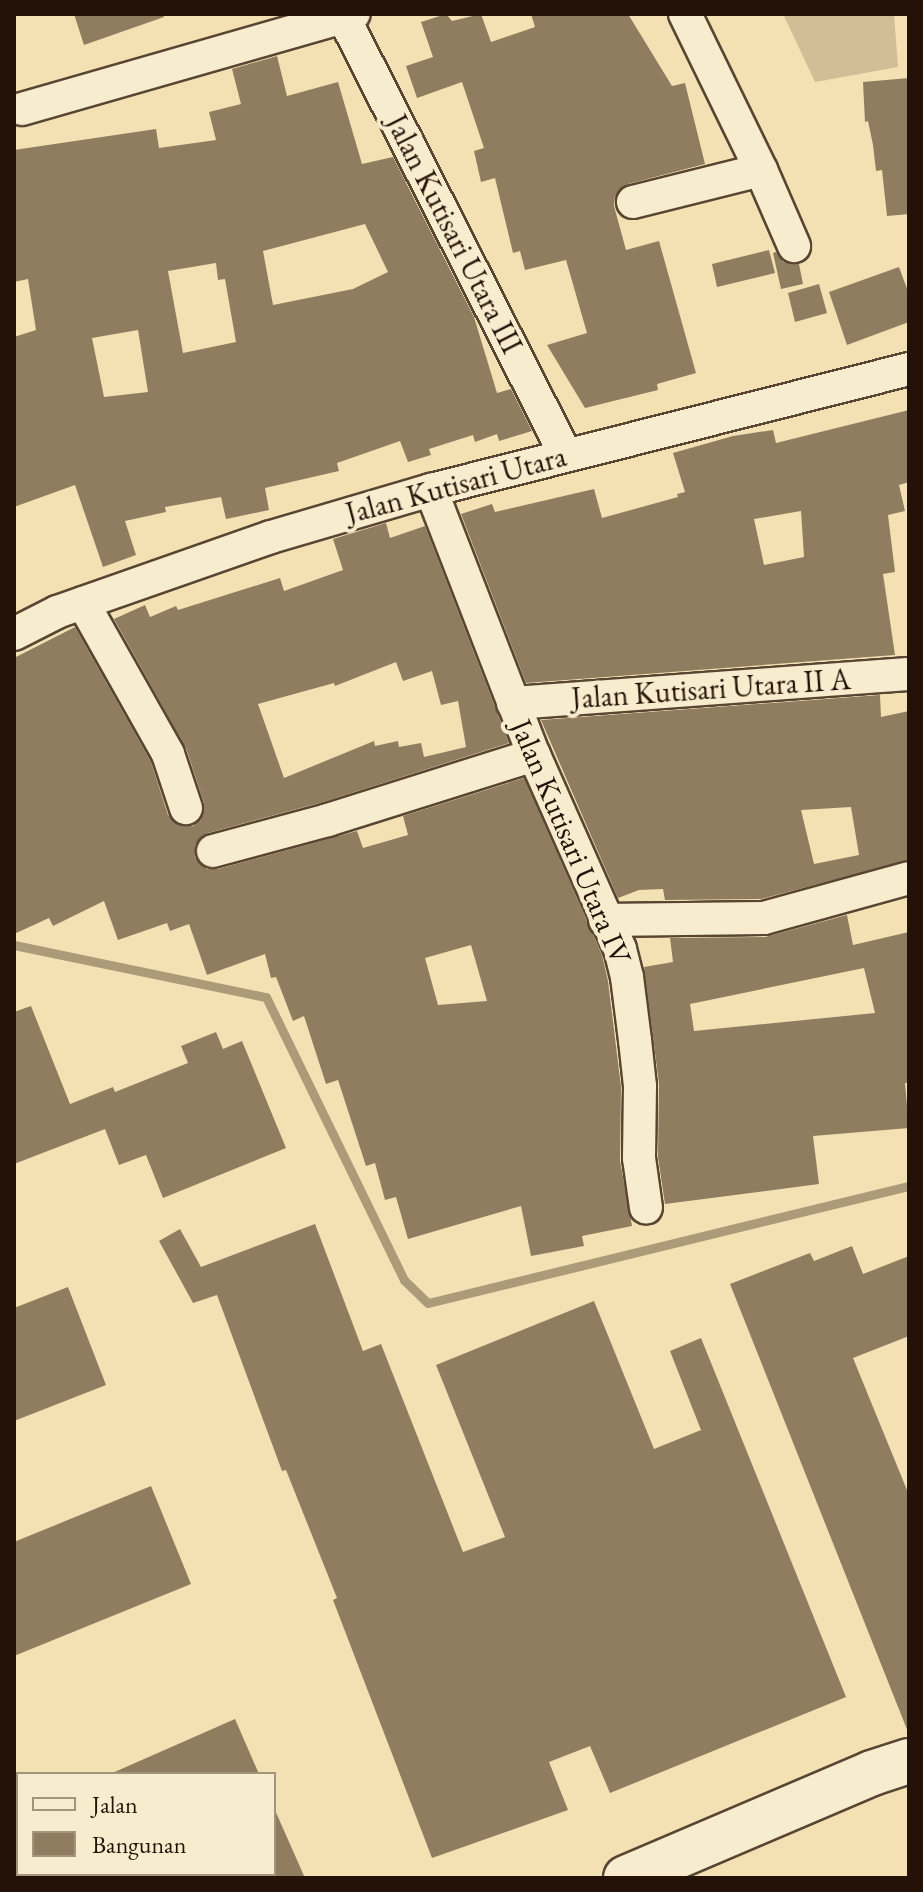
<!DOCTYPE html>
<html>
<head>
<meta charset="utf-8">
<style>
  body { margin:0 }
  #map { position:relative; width:923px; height:1892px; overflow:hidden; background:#f4e1b3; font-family:"EB Garamond",serif }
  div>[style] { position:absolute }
  .green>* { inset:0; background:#d1be96 }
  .stream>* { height:9px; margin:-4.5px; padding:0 4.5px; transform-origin:4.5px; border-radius:4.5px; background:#ad9a79 }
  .building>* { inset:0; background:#907d60 }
  .roads { filter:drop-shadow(2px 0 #584532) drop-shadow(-2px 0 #584532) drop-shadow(0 2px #584532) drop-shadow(0 -2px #584532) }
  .street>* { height:32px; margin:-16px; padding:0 16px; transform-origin:16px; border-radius:16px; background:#f8ecce }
  .secondary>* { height:44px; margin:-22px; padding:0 22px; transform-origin:22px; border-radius:22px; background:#f8ecce }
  span { translate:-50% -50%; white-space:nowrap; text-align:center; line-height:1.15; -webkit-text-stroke:8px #f8ecce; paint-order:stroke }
  .street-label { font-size:30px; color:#241107 }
  .frame { position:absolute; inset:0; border:16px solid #241107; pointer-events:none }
  .legend { position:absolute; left:16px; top:1772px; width:260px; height:104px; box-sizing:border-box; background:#f8ecce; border:2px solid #a3947e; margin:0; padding:10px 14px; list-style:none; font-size:24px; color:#241107 }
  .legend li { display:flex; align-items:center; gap:16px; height:40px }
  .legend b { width:40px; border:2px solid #a3947e }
</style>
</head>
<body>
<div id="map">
  <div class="green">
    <i style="clip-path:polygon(783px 14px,894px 14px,898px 67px,815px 82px)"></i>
  </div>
  <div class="stream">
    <i style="left:14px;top:945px;width:257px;rotate:11.7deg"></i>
    <i style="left:266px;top:997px;width:315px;rotate:64deg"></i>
    <i style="left:404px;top:1280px;width:33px;rotate:44deg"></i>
    <i style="left:428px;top:1303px;width:495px;rotate:-13.7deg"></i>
  </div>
  <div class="building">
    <i style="clip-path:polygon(74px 14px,163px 14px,164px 17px,84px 45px)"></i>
    <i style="clip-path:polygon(446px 14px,452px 21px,481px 14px,491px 42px,535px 27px,531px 14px,628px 14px,672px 86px,685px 83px,705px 164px,628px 184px,615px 196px,614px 206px,626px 250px,659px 241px,696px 373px,657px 384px,658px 390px,585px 408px,547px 345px,587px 333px,566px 260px,525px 270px,520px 251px,513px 253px,495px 178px,481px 182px,474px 151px,484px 148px,462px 82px,417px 98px,406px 66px,433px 57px,421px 22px)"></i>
    <i style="clip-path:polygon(evenodd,277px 56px,287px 96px,338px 82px,362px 164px,393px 157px,474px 317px,497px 393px,511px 389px,532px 431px,499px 441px,497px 434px,475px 442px,473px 435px,429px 449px,431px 455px,408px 462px,400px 441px,337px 463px,339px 471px,265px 488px,269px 510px,226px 519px,221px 497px,165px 507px,166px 512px,125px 521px,136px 555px,103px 567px,75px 485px,14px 507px,14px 337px,36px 330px,28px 279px,14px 282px,14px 150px,156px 129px,159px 148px,216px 140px,209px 112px,241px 104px,232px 69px,277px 56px,365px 224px,388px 272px,353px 289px,273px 305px,263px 251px,365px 224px,277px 56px,216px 263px,218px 280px,225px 279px,236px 342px,183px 353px,168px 271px,216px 263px,277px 56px,138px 330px,148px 392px,104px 397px,92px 338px,138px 330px)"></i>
    <i style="clip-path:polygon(909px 78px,909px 214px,887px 216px,882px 170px,876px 171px,873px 145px,868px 121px,865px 122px,863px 82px)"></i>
    <i style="clip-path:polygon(769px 250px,775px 273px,717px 287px,712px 264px)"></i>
    <i style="clip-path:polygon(776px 252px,783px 262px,799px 264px,803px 284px,781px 289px,773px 253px)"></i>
    <i style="clip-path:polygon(899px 267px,909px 294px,909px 322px,847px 345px,829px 292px)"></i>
    <i style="clip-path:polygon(819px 284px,827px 313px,795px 322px,788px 293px)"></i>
    <i style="clip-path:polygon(evenodd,909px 410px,909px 482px,899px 485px,905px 511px,888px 515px,895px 572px,883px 574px,895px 655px,526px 683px,461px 514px,492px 504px,495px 512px,594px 489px,602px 518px,678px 497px,677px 494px,685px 492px,673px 453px,733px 436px,773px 430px,776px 443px,909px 410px,801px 511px,804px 557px,764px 565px,754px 519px,801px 511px)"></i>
    <i style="clip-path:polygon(evenodd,386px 523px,390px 538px,425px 526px,509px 743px,323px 802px,208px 833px,195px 845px,195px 857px,207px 869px,218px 869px,357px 831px,363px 848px,408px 835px,403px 816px,524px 778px,602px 955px,608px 981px,621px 1087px,620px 1161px,632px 1226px,582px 1236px,584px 1246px,531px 1256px,521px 1206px,408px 1239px,396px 1197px,385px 1200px,375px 1163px,366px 1166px,338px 1080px,326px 1084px,304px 1016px,293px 1021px,276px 977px,271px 978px,265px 954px,207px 975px,189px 924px,170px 931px,167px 923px,118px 940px,104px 901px,53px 926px,49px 918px,14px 934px,14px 658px,75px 627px,151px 762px,168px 815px,181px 826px,193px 826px,201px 820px,204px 803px,186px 748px,114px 619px,145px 605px,150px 617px,176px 606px,178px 610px,280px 578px,284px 591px,343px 570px,333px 539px,386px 523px,396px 662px,403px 681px,432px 671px,441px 705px,458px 701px,466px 747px,424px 757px,421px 743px,399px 747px,398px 741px,375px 746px,374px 741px,284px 778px,258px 704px,334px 683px,335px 686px,396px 662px,386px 523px,471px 945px,487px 1001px,438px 1005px,425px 958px,471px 945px)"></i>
    <i style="clip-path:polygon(evenodd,880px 695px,881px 717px,909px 711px,909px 860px,761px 899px,665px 900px,663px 889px,639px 890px,618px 898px,541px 720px,880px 695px,851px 807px,859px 855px,814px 864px,801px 810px,851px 807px)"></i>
    <i style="clip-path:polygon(evenodd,847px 915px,853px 945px,909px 932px,909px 1083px,905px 1083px,909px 1128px,813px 1136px,819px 1184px,665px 1204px,658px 1157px,659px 1084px,644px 967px,673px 962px,670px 938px,765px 937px,847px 915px,864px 968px,875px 1013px,694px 1031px,690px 1004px,864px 968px)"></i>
    <i style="clip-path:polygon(31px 1006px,70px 1104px,113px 1087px,115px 1092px,188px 1063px,181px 1046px,216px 1032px,223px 1049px,242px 1041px,286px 1148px,163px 1198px,146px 1155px,119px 1165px,105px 1129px,14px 1164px,14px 1012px)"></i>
    <i style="clip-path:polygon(315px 1224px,363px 1351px,381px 1344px,463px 1552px,505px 1537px,436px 1365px,594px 1301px,654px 1449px,701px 1430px,670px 1351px,701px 1338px,846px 1697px,610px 1793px,590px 1746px,549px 1762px,568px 1810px,432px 1858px,333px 1600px,337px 1598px,286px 1470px,282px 1471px,217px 1295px,193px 1303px,159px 1241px,180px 1229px,201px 1267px)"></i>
    <i style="clip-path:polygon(852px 1246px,863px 1274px,909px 1256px,909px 1336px,853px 1358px,909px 1495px,908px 1732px,730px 1284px,810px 1253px,814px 1261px)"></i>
    <i style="clip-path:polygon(68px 1287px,106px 1385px,14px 1421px,14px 1308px)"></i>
    <i style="clip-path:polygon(151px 1486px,191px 1584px,14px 1656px,14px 1542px)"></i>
    <i style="clip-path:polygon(235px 1719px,259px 1774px,110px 1774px)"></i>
    <i style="clip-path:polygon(274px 1808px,305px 1878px,274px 1878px)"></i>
  </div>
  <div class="roads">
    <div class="street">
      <i style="left:342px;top:14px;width:493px;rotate:63.1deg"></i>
      <i style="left:685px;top:14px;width:174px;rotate:64deg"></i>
      <i style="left:761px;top:170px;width:83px;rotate:66.5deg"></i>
      <i style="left:22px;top:109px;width:345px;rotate:-16deg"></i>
      <i style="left:633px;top:202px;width:132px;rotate:-14deg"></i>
      <i style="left:431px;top:490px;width:284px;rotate:68.8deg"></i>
      <i style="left:534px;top:755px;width:212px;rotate:66.1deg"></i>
      <i style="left:620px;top:949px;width:29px;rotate:76deg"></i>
      <i style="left:627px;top:977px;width:64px;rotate:82.8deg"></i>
      <i style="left:635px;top:1040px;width:46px;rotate:83.8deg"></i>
      <i style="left:640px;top:1086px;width:72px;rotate:90.8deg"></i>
      <i style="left:639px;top:1158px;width:50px;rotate:82deg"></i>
      <i style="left:83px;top:603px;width:173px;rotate:60.6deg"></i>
      <i style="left:168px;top:754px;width:57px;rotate:71.6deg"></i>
      <i style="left:14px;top:634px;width:48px;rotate:-27.1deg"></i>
      <i style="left:57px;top:612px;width:227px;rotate:-19.3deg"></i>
      <i style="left:271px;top:537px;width:167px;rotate:-16.4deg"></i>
      <i style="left:431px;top:490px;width:493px;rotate:-14.2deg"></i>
      <i style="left:513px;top:703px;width:397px;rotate:-4.2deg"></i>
      <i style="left:213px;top:851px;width:119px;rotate:-15.1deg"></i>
      <i style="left:328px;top:820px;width:216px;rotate:-17.5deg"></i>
      <i style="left:605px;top:920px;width:159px;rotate:-0.7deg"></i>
      <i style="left:764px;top:918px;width:150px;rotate:-15.4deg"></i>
    </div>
    <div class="secondary">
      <i style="left:626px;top:1878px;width:267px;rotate:-23.1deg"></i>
      <i style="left:872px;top:1773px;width:39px;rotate:-18deg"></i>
    </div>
  </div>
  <div class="street-label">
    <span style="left:454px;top:234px;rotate:63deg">Jalan Kutisari Utara III</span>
    <span style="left:456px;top:485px;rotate:-15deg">Jalan Kutisari Utara</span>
    <span style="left:711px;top:689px;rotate:-4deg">Jalan Kutisari Utara II A</span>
    <span style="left:571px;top:842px;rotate:67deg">Jalan Kutisari Utara IV</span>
  </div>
  <div class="frame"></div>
  <ul class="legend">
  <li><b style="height:10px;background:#f8ecce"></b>Jalan</li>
  <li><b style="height:22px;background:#907d60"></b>Bangunan</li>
  </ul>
</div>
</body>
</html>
